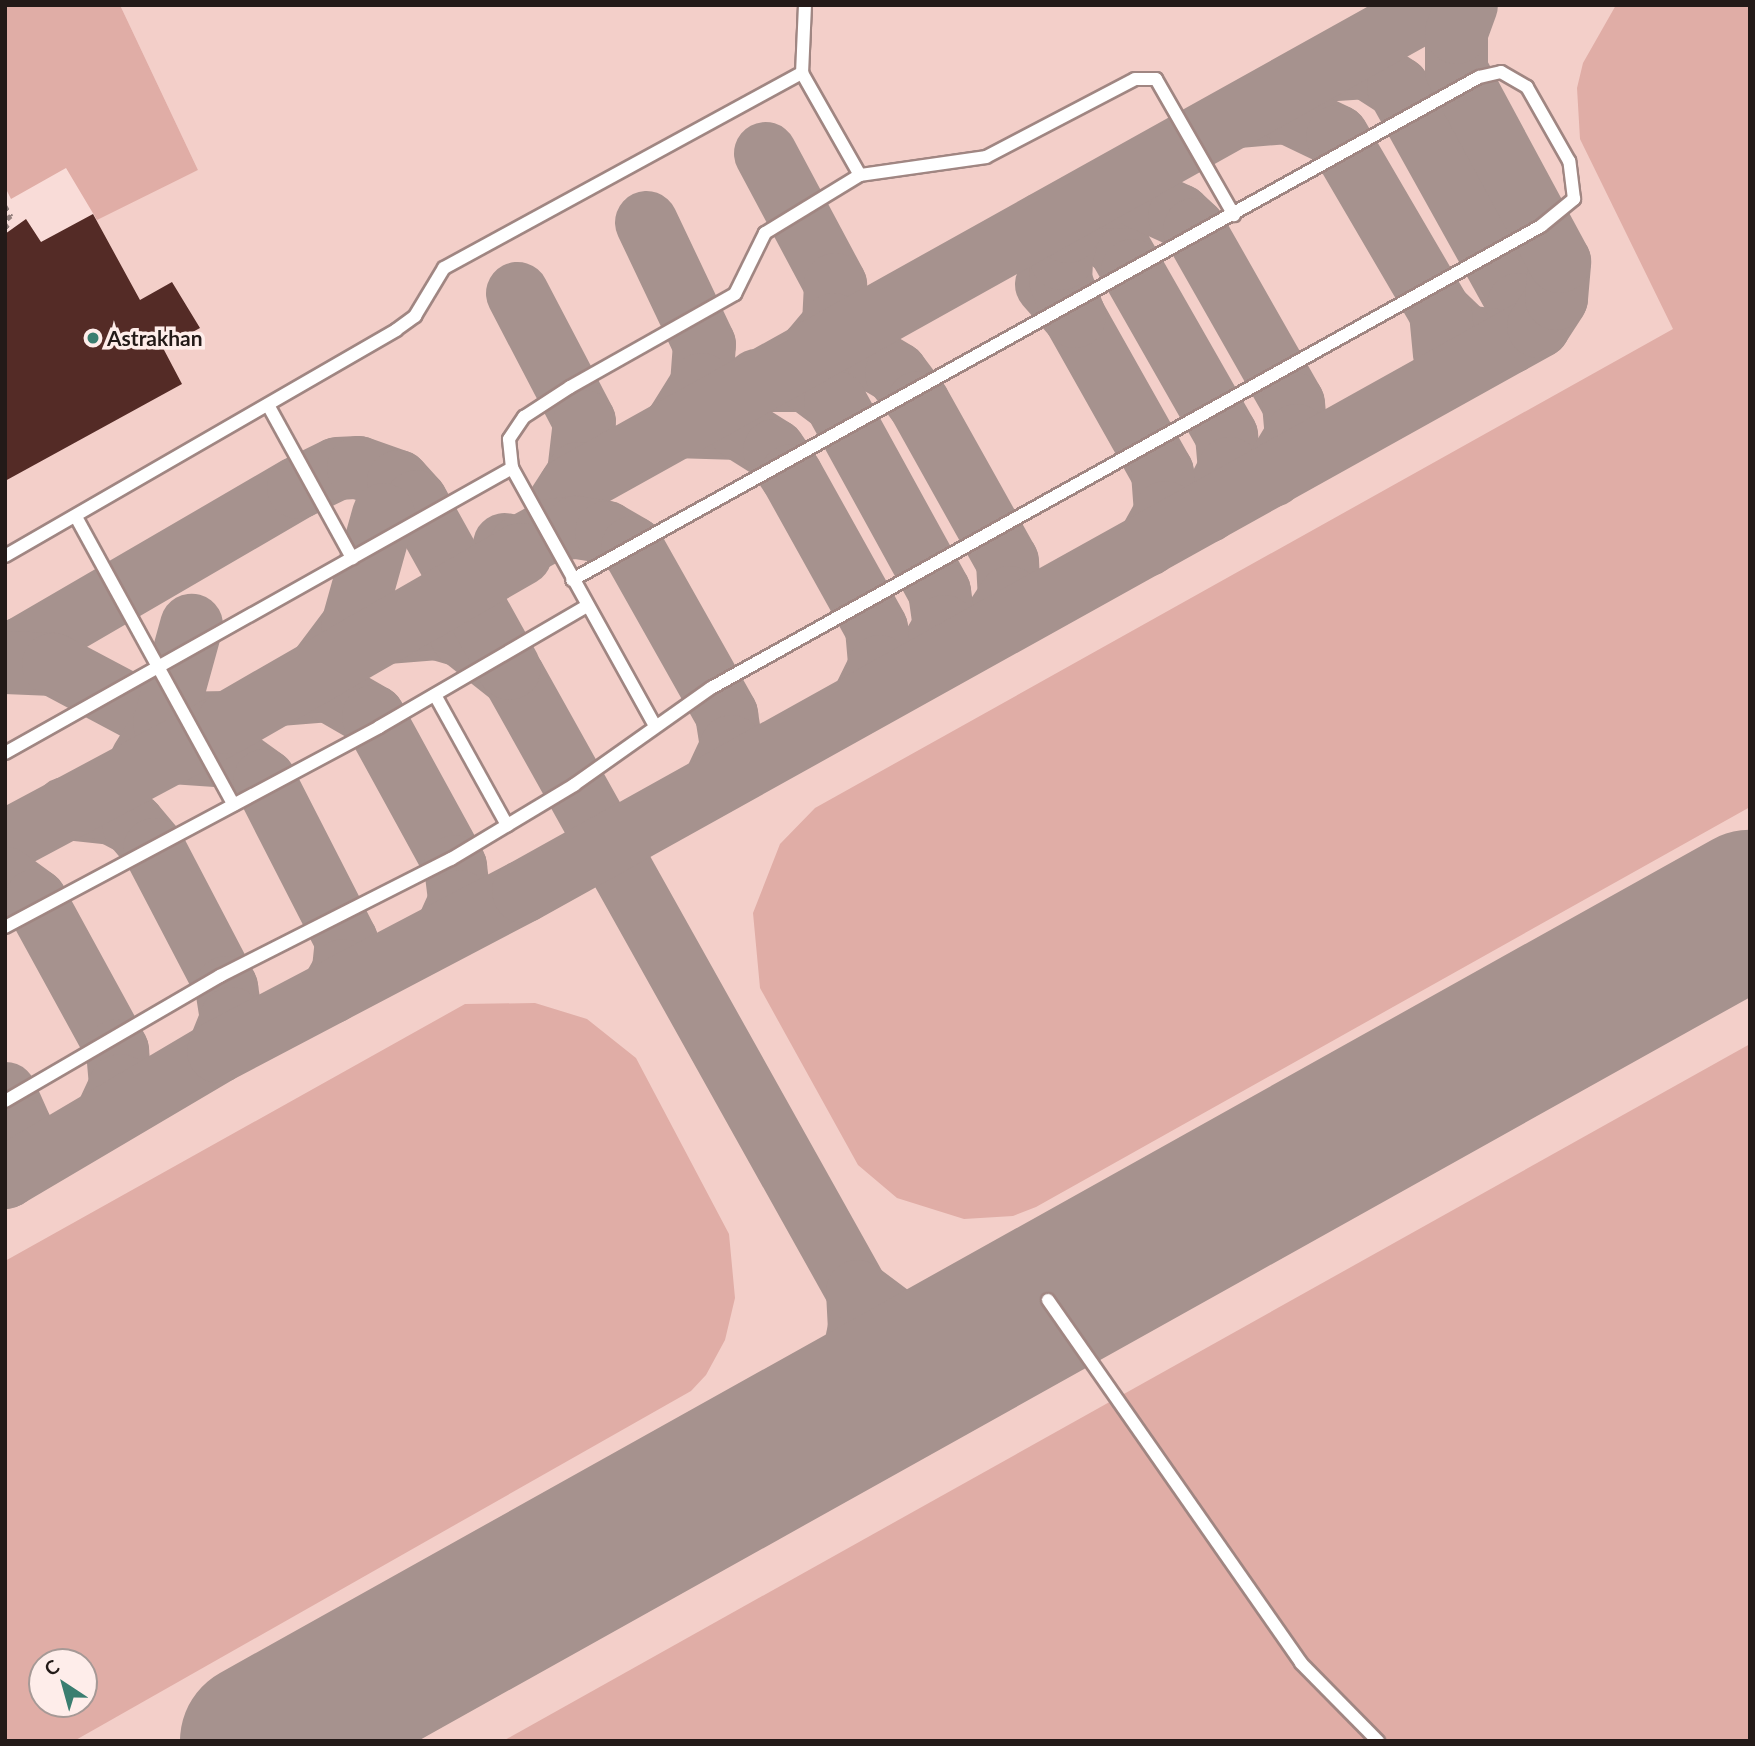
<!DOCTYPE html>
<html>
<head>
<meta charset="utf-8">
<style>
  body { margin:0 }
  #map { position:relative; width:1755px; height:1746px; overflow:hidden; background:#f9dcd8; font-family:Lato,sans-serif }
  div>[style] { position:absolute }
  .built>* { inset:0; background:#f3cfc9 }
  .green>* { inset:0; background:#e0ada6 }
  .taxiway>* { height:63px; margin:-31.5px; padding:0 31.5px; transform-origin:31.5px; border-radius:31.5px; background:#a6928e }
  .runway>* { height:156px; margin:-78px; padding:0 78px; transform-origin:78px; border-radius:78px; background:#a6928e }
  .building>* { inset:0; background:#542b26 }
  .path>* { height:4.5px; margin-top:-2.25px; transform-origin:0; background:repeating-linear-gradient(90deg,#94807d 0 5px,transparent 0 10px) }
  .roads { filter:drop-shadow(2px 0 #a08682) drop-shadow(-2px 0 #a08682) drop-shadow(0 2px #a08682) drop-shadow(0 -2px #a08682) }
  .service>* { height:12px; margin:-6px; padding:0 6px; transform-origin:6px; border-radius:6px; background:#fff }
  .dots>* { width:19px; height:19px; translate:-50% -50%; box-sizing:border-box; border:4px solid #feedea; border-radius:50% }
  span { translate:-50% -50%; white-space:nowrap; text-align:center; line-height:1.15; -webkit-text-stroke:7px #feedea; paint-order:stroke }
  .poi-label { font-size:21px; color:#231a18; font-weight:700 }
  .left { translate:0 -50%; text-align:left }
  .frame { position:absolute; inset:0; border:7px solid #231a18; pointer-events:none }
  .north { position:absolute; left:28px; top:1648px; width:70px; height:70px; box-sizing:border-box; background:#feedea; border:2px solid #a69996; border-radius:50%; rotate:324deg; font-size:19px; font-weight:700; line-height:28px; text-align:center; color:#231a18 }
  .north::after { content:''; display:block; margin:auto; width:24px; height:32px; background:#3a7e70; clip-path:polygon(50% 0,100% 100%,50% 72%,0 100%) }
</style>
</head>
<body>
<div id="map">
  <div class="built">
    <i style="clip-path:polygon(evenodd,120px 5px,1750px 5px,1750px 1741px,5px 1741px,5px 234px,26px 219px,41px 242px,198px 170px,120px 5px,42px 1662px,84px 1662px,84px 1704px,42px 1704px,42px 1662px)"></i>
  </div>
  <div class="green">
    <i style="clip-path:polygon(5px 5px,120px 5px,198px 170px,97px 220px,66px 168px,11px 199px,5px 187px)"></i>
    <i style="clip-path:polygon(1616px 5px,1750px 5px,1750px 807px,1036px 1207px,1013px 1216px,964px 1219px,897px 1198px,858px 1165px,760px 988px,753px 913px,780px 844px,815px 808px,1673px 329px,1580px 139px,1577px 88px,1583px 63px)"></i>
    <i style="clip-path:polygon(evenodd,535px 1003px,587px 1019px,636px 1058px,729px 1234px,735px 1298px,725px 1340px,706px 1375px,691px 1391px,74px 1741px,5px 1741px,5px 1261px,465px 1004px,535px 1003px,42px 1662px,84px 1662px,84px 1704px,42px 1704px,42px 1662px)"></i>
    <i style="clip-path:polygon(1750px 1044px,1750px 1741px,503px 1741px)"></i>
  </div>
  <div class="taxiway">
    <i style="left:1320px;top:70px;width:46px;rotate:-3.7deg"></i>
    <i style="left:1366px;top:67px;width:38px;rotate:33deg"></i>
    <i style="left:1398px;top:88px;width:247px;rotate:60.9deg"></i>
    <i style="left:1518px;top:304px;width:39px;rotate:103deg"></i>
    <i style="left:1509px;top:342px;width:44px;rotate:-172.2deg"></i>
    <i style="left:1465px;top:336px;width:35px;rotate:-136deg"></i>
    <i style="left:1237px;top:116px;width:50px;rotate:-4.6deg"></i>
    <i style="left:1287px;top:112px;width:55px;rotate:25.6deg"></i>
    <i style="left:1337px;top:136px;width:204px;rotate:59.7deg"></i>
    <i style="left:1440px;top:312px;width:42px;rotate:84.6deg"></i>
    <i style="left:765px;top:153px;width:149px;rotate:61.9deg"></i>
    <i style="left:835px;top:284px;width:40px;rotate:92.9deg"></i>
    <i style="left:833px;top:324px;width:35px;rotate:130deg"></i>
    <i style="left:646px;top:222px;width:135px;rotate:64.6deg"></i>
    <i style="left:704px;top:344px;width:40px;rotate:94.3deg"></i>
    <i style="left:701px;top:384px;width:47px;rotate:122deg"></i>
    <i style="left:1043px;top:223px;width:31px;rotate:-6deg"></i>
    <i style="left:1074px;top:220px;width:22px;rotate:18deg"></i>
    <i style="left:1095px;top:227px;width:30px;rotate:40deg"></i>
    <i style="left:1118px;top:246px;width:28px;rotate:60deg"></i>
    <i style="left:1132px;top:270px;width:190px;rotate:60.3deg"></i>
    <i style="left:1226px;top:435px;width:33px;rotate:85deg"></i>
    <i style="left:1229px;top:468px;width:48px;rotate:117.1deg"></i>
    <i style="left:1046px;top:284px;width:43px;rotate:48.8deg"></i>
    <i style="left:1074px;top:316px;width:179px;rotate:60.6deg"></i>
    <i style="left:1162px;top:472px;width:40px;rotate:85.7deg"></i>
    <i style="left:1165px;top:512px;width:37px;rotate:119deg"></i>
    <i style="left:517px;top:293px;width:144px;rotate:62.4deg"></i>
    <i style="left:584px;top:421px;width:52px;rotate:96.6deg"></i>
    <i style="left:578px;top:473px;width:38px;rotate:123deg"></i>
    <i style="left:1074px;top:316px;width:39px;rotate:-111deg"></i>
    <i style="left:1060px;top:280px;width:22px;rotate:-87deg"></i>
    <i style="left:1061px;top:258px;width:28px;rotate:-77deg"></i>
    <i style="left:1067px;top:231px;width:42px;rotate:-53.7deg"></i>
    <i style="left:1092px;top:197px;width:45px;rotate:-1.3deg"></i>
    <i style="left:1137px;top:196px;width:46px;rotate:24.3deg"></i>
    <i style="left:1179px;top:215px;width:21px;rotate:43deg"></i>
    <i style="left:1194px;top:229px;width:200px;rotate:60.4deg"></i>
    <i style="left:1293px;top:403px;width:32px;rotate:85deg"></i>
    <i style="left:1296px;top:435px;width:47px;rotate:121deg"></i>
    <i style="left:810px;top:351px;width:37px;rotate:2deg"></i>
    <i style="left:847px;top:352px;width:33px;rotate:18deg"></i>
    <i style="left:878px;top:362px;width:21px;rotate:31deg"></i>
    <i style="left:896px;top:373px;width:36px;rotate:53deg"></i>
    <i style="left:918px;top:402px;width:182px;rotate:60.8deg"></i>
    <i style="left:1007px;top:561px;width:36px;rotate:87deg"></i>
    <i style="left:1009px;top:597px;width:42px;rotate:123.3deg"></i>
    <i style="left:756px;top:380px;width:50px"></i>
    <i style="left:806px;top:380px;width:36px;rotate:37deg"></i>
    <i style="left:835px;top:402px;width:216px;rotate:61.2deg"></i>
    <i style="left:939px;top:591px;width:35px;rotate:82deg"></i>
    <i style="left:944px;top:626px;width:51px;rotate:120.6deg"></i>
    <i style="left:674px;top:426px;width:65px;rotate:1.8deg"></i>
    <i style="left:739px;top:428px;width:41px;rotate:32.2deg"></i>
    <i style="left:774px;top:450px;width:30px;rotate:56deg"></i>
    <i style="left:791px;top:475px;width:175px;rotate:60.9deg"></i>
    <i style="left:876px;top:628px;width:38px;rotate:85deg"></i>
    <i style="left:879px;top:666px;width:37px;rotate:116deg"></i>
    <i style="left:569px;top:487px;width:990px;rotate:-29.13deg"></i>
    <i style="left:504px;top:544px;width:15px;rotate:11deg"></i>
    <i style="left:519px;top:547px;width:35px;rotate:-29deg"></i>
    <i style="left:550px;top:530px;width:26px;rotate:-7deg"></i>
    <i style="left:576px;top:527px;width:30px;rotate:9deg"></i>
    <i style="left:606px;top:532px;width:30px;rotate:30deg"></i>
    <i style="left:632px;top:547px;width:192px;rotate:60.6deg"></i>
    <i style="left:726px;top:714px;width:32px;rotate:81deg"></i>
    <i style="left:731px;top:746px;width:38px;rotate:115deg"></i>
    <i style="left:386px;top:632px;width:50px;rotate:-4.6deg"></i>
    <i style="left:436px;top:628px;width:26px;rotate:16deg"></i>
    <i style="left:461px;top:635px;width:66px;rotate:38.3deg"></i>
    <i style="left:513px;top:676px;width:705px;rotate:60.78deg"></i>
    <i style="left:857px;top:1291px;width:36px;rotate:87deg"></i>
    <i style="left:859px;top:1327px;width:49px;rotate:101.8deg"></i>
    <i style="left:849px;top:1375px;width:45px;rotate:120.5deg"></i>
    <i style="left:826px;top:1414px;width:53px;rotate:141.8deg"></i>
    <i style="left:17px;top:661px;width:14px;rotate:-73deg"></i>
    <i style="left:21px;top:648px;width:320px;rotate:-30.2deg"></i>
    <i style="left:298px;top:487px;width:43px;rotate:-26deg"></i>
    <i style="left:337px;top:468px;width:21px;rotate:-3deg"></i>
    <i style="left:358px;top:467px;width:42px;rotate:19.3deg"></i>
    <i style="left:398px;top:481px;width:27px;rotate:48deg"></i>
    <i style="left:416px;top:501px;width:191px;rotate:60.9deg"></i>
    <i style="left:5px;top:662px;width:48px;rotate:2.4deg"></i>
    <i style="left:53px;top:664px;width:126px;rotate:28deg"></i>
    <i style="left:164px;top:723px;width:64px;rotate:-0.9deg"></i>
    <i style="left:319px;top:669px;width:55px;rotate:-53.1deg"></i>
    <i style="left:352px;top:625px;width:115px;rotate:-74.4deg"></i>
    <i style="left:278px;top:694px;width:50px;rotate:-4.6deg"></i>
    <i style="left:328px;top:690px;width:52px;rotate:30deg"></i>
    <i style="left:373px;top:716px;width:171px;rotate:61.3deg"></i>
    <i style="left:455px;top:866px;width:35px;rotate:83deg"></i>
    <i style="left:459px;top:901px;width:30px;rotate:114deg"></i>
    <i style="left:172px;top:752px;width:59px;rotate:3.9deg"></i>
    <i style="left:231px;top:756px;width:41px;rotate:36deg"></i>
    <i style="left:264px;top:780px;width:180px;rotate:62.9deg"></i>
    <i style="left:346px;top:940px;width:30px;rotate:96deg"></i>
    <i style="left:343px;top:970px;width:25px;rotate:119deg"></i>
    <i style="left:141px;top:760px;width:44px;rotate:-58.1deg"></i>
    <i style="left:164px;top:723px;width:102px;rotate:-74.6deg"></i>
    <i style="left:65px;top:808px;width:47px;rotate:6.1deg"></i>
    <i style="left:112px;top:813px;width:24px;rotate:28deg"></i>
    <i style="left:133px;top:824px;width:33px;rotate:50deg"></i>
    <i style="left:154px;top:849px;width:156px;rotate:62.4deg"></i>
    <i style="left:226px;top:987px;width:31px;rotate:81deg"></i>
    <i style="left:231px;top:1018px;width:35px;rotate:112deg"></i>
    <i style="left:5px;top:841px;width:253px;rotate:-28.1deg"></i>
    <i style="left:228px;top:722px;width:337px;rotate:-29.9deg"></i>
    <i style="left:5px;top:878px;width:37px;rotate:36deg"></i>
    <i style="left:35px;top:900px;width:171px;rotate:61.3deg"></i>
    <i style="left:117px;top:1050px;width:35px;rotate:85deg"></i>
    <i style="left:120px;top:1085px;width:35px;rotate:115deg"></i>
    <i style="left:5px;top:1093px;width:39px;rotate:66deg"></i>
    <i style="left:21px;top:1129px;width:49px;rotate:106.6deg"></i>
    <i style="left:5px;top:1177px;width:247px;rotate:-30.6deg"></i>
    <i style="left:218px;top:1051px;width:344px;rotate:-27.7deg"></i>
    <i style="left:523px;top:891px;width:1162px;rotate:-29.1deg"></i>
    <i style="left:1538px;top:326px;width:33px;rotate:-57deg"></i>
    <i style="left:1556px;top:298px;width:37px;rotate:-85deg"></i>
    <i style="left:1559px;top:261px;width:217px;rotate:-118.3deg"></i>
    <i style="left:1456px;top:70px;width:38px;rotate:-90deg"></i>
    <i style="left:1456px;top:32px;width:29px;rotate:-70deg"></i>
    <i style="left:857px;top:1291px;width:60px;rotate:36.9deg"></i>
    <i style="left:905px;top:1327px;width:32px;rotate:11deg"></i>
    <i style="left:936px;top:1333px;width:58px;rotate:-3deg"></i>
  </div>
  <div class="runway">
    <i style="left:258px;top:1741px;width:1709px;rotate:-29.18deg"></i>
  </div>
  <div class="building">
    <i style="clip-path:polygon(93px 214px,140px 300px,172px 282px,200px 328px,163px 348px,182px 384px,5px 481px,5px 234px,26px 219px,41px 242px)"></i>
  </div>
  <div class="path">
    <i style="left:5px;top:206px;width:12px;rotate:59deg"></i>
    <i style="left:11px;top:216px;width:8px;rotate:140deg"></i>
    <i style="left:5px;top:224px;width:9px;rotate:54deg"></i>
  </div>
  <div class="roads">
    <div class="service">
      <i style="left:805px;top:5px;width:68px;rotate:92.5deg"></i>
      <i style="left:802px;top:73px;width:117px;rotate:60.4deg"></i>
      <i style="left:860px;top:175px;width:127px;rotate:-8.1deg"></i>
      <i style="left:986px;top:157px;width:168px;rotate:-27.6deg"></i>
      <i style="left:1135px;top:79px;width:21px"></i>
      <i style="left:1156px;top:79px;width:157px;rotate:60.2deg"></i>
      <i style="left:268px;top:405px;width:175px;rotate:61.2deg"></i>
      <i style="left:76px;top:517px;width:328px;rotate:61.3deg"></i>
      <i style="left:5px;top:556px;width:452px;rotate:-30deg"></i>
      <i style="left:396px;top:330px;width:24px;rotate:-36deg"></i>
      <i style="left:415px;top:316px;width:56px;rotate:-58.9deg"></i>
      <i style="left:444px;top:268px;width:408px;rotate:-28.6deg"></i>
      <i style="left:435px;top:695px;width:149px;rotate:61deg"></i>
      <i style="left:654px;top:724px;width:293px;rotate:-119deg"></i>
      <i style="left:512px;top:468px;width:29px;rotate:-96deg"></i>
      <i style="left:509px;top:439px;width:27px;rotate:-56deg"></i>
      <i style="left:524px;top:417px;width:55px;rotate:-33.1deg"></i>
      <i style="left:570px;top:387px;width:189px;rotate:-29.4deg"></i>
      <i style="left:735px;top:294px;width:68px;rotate:-63.8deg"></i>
      <i style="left:765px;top:233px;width:111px;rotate:-31.4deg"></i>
      <i style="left:5px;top:753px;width:582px;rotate:-29.34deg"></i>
      <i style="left:5px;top:927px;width:424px;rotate:-28.1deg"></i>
      <i style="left:379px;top:727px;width:241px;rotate:-30.2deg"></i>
      <i style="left:5px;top:1101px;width:249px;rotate:-30.2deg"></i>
      <i style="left:220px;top:976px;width:259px;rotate:-26.9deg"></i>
      <i style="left:451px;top:859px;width:144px;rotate:-31deg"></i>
      <i style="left:574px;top:785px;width:168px;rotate:-35.3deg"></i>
      <i style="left:711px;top:688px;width:950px;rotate:-29.1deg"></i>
      <i style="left:1541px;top:226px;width:43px;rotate:-39.3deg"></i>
      <i style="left:1574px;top:199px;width:38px;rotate:-97deg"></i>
      <i style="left:1569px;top:161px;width:85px;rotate:-119.6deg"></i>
      <i style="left:1527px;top:87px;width:30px;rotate:-150deg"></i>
      <i style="left:1501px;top:72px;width:23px;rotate:167deg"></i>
      <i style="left:1479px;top:77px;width:1037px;rotate:150.99deg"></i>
      <i style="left:1048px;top:1300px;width:442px;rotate:55.1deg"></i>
      <i style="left:1301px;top:1663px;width:110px;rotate:45.4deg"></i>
    </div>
  </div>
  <div class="dots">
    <i style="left:93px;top:338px;background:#3a7e70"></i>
  </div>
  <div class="poi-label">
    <span class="left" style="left:107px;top:338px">Astrakhan</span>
  </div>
  <div class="frame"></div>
  <div class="north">С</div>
</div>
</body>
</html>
